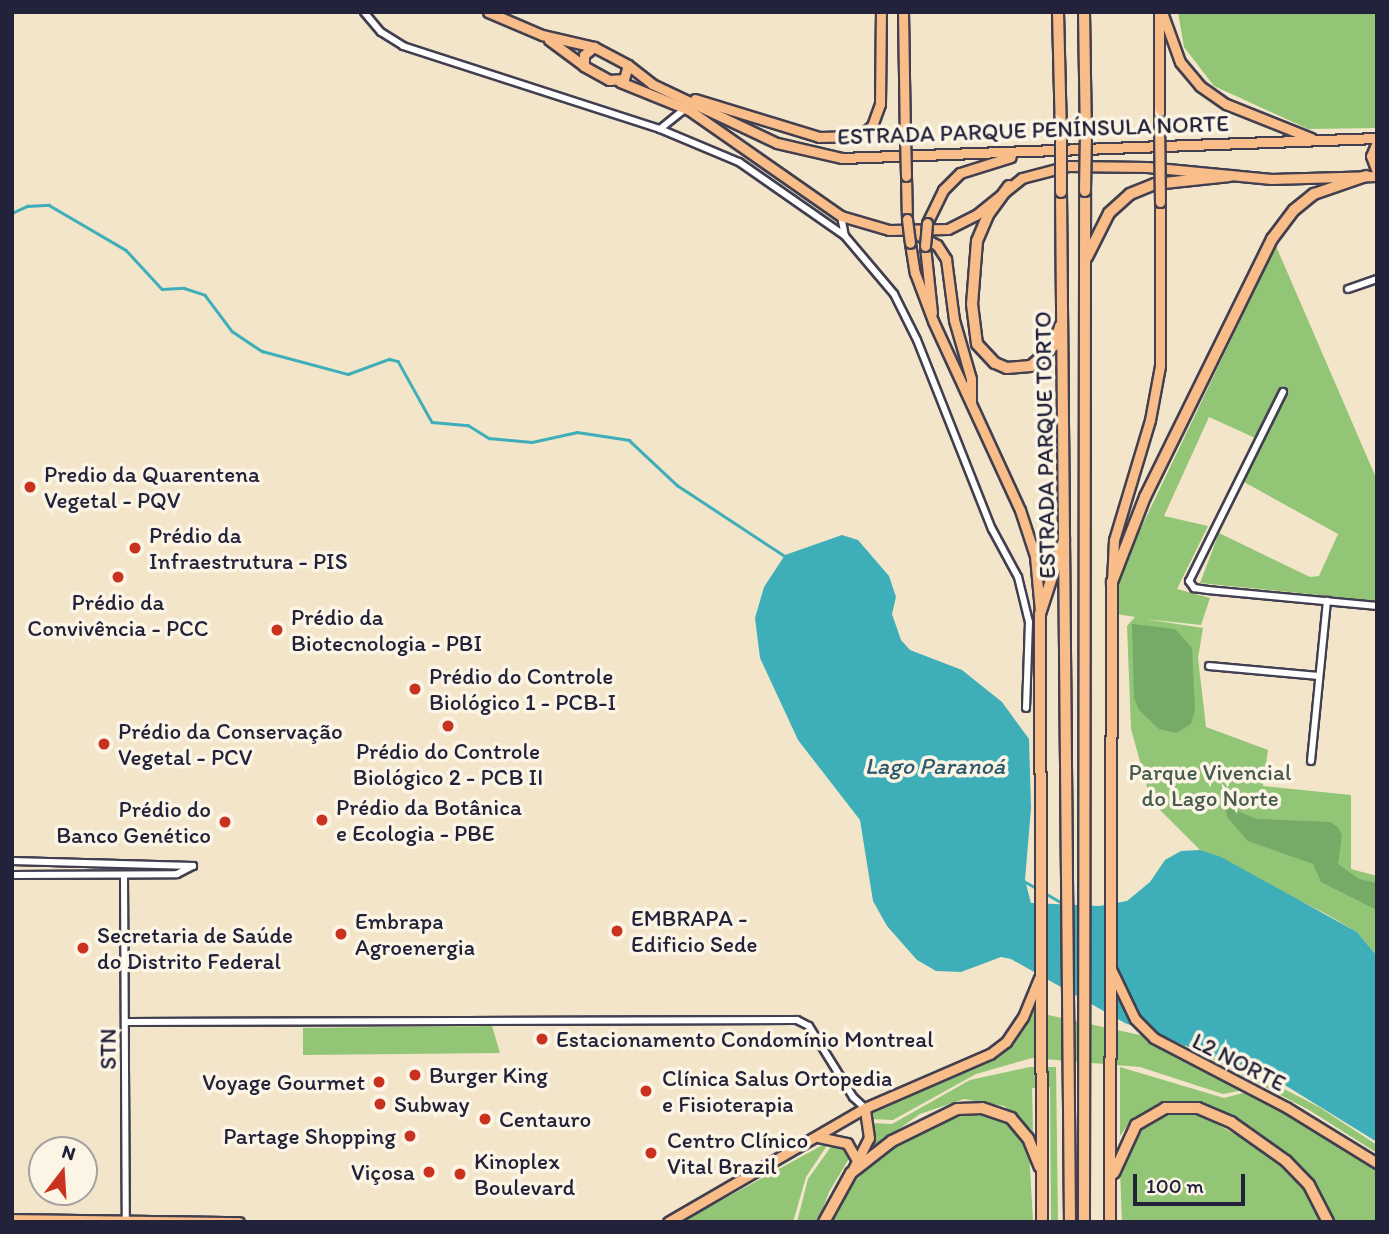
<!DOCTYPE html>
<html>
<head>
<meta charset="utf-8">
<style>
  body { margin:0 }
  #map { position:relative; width:1389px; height:1234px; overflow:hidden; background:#f3e5c9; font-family:Itim,sans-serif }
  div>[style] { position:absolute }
  .green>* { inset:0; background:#92c576 }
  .forest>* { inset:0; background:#75aa67 }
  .water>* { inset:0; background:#3eaeb9 }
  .stream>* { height:2.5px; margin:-1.25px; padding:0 1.25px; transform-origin:1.25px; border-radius:1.25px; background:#3eaeb9 }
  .roads { filter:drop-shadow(2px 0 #413f50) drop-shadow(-2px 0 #413f50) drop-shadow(0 2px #413f50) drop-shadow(0 -2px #413f50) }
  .minor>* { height:6px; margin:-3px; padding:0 3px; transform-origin:3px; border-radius:3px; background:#fff }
  .primary>* { height:9px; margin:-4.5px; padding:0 4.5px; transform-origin:4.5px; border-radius:4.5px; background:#f8bd88 }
  .trunk>* { height:10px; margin:-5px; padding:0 5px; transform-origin:5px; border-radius:5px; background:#f8bd88 }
  .bridges { filter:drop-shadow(2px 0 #413f50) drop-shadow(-2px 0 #413f50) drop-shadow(0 2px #413f50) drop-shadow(0 -2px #413f50) }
  .primary-bridge>* { height:9px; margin:-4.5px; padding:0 4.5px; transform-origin:4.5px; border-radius:4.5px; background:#f8bd88 }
  .trunk-bridge>* { height:10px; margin:-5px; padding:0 5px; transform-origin:5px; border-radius:5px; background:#f8bd88 }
  .dots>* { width:19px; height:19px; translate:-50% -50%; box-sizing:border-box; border:4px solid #fcf5e5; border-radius:50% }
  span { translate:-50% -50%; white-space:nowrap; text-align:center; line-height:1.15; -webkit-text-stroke:7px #fcf5e5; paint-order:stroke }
  .street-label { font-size:23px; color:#22223b }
  .poi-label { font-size:23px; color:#22223b }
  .left { translate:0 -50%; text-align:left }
  .right { translate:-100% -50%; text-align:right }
  .park-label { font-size:23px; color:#495b50 }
  .water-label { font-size:24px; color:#2d5a6d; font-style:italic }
  .frame { position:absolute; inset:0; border:14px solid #22223b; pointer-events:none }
  .north { position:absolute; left:28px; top:1136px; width:70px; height:70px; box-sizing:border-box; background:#fcf5e5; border:2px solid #a5a1a1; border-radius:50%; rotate:17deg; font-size:19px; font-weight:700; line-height:28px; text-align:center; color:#22223b }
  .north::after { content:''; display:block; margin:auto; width:24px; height:32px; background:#c8321e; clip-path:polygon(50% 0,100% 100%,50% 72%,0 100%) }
  .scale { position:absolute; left:1133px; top:1174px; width:112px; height:32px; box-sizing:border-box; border:4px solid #22223b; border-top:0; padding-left:9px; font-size:21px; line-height:24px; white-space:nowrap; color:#22223b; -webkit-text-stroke:5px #fcf5e5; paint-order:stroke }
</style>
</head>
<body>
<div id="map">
  <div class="green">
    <i style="clip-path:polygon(1178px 12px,1377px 12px,1377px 128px,1308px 129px,1214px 86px,1184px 47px)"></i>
    <i style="clip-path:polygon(1276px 246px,1377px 480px,1377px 601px,1200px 583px,1219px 533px,1310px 577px,1319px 576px,1338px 534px,1244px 482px,1264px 442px,1209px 417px,1164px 516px,1208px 526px,1177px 589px,1210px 598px,1201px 625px,1145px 619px,1203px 628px,1198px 658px,1206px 727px,1268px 750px,1263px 786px,1351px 795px,1351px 869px,1377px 876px,1377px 956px,1357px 932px,1330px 916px,1200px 850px,1151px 801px,1131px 729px,1127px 626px,1135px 617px,1117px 614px,1119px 574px)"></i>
    <i style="clip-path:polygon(1030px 1011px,1195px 1047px,1226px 1059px,1319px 1107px,1377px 1145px,1377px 1153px,1309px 1110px,1185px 1045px,1185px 1061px,1244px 1090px,1223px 1094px,1140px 1067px,1032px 1058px,976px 1074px,893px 1120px,870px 1119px,869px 1115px,993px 1056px)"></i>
    <i style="clip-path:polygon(492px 1026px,500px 1053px,303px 1055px,303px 1028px)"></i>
    <i style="clip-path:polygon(1030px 1067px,1056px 1067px,1058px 1222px,1051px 1222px,1050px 1087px,1032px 1088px,1033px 1131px,1004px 1106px,964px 1099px,920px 1114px,867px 1152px,870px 1123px,892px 1124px,970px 1080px)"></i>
    <i style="clip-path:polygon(1120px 1067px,1224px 1098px,1247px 1092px,1296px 1119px,1377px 1169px,1377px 1222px,1333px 1222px,1314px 1184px,1286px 1154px,1258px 1132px,1205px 1105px,1161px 1103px,1132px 1119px,1120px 1136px)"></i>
    <i style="clip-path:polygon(978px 1110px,1006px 1121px,1029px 1150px,1033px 1222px,830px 1222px,848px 1188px,887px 1149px,957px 1112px)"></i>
    <i style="clip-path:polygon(1171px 1112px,1203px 1116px,1266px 1152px,1309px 1194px,1324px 1222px,1122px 1222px,1120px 1168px,1140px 1127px)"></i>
    <i style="clip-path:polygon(830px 1141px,806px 1177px,793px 1222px,682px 1222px)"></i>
    <i style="clip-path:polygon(835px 1141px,850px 1157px,829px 1192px,818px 1222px,797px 1222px,808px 1179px)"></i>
  </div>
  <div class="forest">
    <i style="clip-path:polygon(1132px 624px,1175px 629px,1192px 648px,1195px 710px,1191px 724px,1176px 733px,1159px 729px,1139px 710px,1134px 698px)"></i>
    <i style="clip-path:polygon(1225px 806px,1257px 819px,1330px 822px,1338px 827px,1342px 835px,1338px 864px,1359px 879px,1377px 883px,1377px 910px,1321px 882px,1313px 864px,1248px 841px,1227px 817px)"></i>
  </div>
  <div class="water">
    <i style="clip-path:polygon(842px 535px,858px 540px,889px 576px,896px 597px,892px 614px,901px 640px,910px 650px,962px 670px,1002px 702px,1029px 739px,1031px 808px,1025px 880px,1031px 903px,1099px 906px,1127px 901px,1150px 882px,1165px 860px,1181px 851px,1200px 850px,1221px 857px,1357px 932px,1377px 956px,1377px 1142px,1275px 1079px,1125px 1023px,1011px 959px,1001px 957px,961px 972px,936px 971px,917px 960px,887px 926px,873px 901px,860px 820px,798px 740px,760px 658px,755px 618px,764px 587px,785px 555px)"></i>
  </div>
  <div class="stream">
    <i style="left:12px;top:213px;width:17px;rotate:-25deg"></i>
    <i style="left:27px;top:206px;width:22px;rotate:-3deg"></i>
    <i style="left:49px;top:205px;width:89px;rotate:30.3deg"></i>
    <i style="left:126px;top:250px;width:53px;rotate:47.3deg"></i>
    <i style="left:162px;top:289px;width:22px;rotate:-3deg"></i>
    <i style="left:184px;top:288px;width:22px;rotate:18deg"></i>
    <i style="left:205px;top:295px;width:45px;rotate:53.1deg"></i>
    <i style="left:232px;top:331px;width:36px;rotate:34deg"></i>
    <i style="left:262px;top:351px;width:89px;rotate:15deg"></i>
    <i style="left:348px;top:374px;width:44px;rotate:-20.1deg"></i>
    <i style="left:389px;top:359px;width:9px;rotate:13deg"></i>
    <i style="left:398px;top:361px;width:70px;rotate:60.9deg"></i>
    <i style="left:432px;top:422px;width:36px;rotate:5deg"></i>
    <i style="left:468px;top:425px;width:25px;rotate:32deg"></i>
    <i style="left:489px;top:438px;width:43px;rotate:5.3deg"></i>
    <i style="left:532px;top:442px;width:46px;rotate:-12.5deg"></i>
    <i style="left:577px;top:432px;width:53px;rotate:8.7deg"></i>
    <i style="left:629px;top:440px;width:66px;rotate:43.2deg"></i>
    <i style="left:677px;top:485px;width:131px;rotate:33.4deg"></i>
    <i style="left:1024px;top:881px;width:14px;rotate:30deg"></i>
    <i style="left:1045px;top:893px;width:22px;rotate:30deg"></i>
  </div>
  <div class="roads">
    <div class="minor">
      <i style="left:364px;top:12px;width:26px;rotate:50deg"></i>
      <i style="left:381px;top:32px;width:26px;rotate:32deg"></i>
      <i style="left:403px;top:46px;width:270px;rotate:17.9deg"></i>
      <i style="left:660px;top:129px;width:86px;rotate:22.7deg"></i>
      <i style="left:739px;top:162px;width:129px;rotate:34.9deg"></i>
      <i style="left:845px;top:236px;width:76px;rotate:49.8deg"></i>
      <i style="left:894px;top:294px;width:51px;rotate:63.4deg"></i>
      <i style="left:917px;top:340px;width:203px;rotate:68.4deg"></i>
      <i style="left:992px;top:529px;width:55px;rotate:61.6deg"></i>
      <i style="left:1018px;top:577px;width:46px;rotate:76.3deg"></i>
      <i style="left:1029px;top:622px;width:86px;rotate:92deg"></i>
      <i style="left:660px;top:129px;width:32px;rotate:-39deg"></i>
      <i style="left:841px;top:216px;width:20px;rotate:79deg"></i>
      <i style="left:1348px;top:289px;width:31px;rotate:-19deg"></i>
      <i style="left:1283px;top:392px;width:211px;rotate:116.4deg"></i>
      <i style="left:1189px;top:581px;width:9px;rotate:54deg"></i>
      <i style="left:1194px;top:588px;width:14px;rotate:8deg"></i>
      <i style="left:1208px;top:590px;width:170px;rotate:5.4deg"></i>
      <i style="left:1209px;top:666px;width:110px;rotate:5.2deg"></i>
      <i style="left:1311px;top:761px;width:161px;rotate:-84.3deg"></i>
      <i style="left:12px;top:861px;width:181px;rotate:1.6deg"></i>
      <i style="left:12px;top:875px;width:165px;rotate:-0.3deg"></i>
      <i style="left:177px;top:874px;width:18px;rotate:-27deg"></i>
      <i style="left:124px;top:875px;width:347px;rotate:89.7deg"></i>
      <i style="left:125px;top:1022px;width:672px;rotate:-0.17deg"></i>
      <i style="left:797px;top:1020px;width:13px;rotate:27deg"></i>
      <i style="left:809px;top:1026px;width:84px;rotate:58.2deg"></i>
      <i style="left:853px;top:1097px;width:16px;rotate:43deg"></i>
    </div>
    <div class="primary">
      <i style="left:488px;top:12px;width:59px;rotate:23.1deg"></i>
      <i style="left:542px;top:35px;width:53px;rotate:13deg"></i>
      <i style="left:903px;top:12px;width:123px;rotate:89.1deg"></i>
      <i style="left:1162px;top:12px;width:53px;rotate:70.2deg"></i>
      <i style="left:1180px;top:62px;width:31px;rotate:50deg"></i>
      <i style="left:1200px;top:86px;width:32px;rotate:35deg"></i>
      <i style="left:1226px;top:104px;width:92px;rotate:21.8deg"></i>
      <i style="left:1159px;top:14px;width:107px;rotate:90deg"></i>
      <i style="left:549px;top:40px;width:44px;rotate:36.6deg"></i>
      <i style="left:594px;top:47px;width:38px;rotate:28deg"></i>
      <i style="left:628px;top:65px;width:15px;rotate:106deg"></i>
      <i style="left:624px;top:79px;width:15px;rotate:176deg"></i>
      <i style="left:609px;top:80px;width:29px;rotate:-151deg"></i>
      <i style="left:584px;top:66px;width:11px;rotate:-90deg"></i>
      <i style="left:584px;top:55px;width:13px;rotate:-39deg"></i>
      <i style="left:628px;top:65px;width:31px;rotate:38deg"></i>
      <i style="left:652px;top:84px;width:138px;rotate:25.3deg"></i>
      <i style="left:777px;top:143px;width:67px;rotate:13deg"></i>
      <i style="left:842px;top:158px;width:535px;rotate:-2.14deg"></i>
      <i style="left:620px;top:82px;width:74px;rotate:22.1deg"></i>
      <i style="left:689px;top:110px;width:185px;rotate:34.9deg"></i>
      <i style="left:841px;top:216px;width:50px;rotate:16.3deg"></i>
      <i style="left:889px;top:230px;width:59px;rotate:-1deg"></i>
      <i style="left:948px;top:229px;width:31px;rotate:-27deg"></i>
      <i style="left:976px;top:215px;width:59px;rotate:-38.8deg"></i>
      <i style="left:1022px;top:178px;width:48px;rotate:-14.6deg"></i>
      <i style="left:1068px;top:166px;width:79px;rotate:0.7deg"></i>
      <i style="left:1147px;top:167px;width:125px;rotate:5.5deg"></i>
      <i style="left:1271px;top:179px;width:106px;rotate:-1.6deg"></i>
      <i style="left:695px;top:99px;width:130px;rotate:17deg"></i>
      <i style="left:819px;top:137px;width:41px;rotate:-1.4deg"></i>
      <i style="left:860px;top:136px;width:16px;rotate:-40deg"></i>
      <i style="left:872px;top:126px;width:23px;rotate:-70deg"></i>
      <i style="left:880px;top:104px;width:92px;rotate:-89.4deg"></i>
      <i style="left:1377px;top:142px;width:15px;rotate:113deg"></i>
      <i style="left:1371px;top:156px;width:17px;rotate:69deg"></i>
      <i style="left:906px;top:176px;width:43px;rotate:88.7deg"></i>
      <i style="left:927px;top:223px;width:37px;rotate:-64deg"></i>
      <i style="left:943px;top:190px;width:24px;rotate:-45deg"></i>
      <i style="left:960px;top:173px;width:53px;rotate:-17.4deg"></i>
      <i style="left:920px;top:236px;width:19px;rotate:28deg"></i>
      <i style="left:937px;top:245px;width:17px;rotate:57deg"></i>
      <i style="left:946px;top:259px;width:62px;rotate:82.5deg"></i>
      <i style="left:954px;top:320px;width:61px;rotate:73.9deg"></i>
      <i style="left:971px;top:379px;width:22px;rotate:90deg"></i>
      <i style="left:910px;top:243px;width:30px;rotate:81deg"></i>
      <i style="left:915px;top:273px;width:51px;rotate:69.4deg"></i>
      <i style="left:933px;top:321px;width:208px;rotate:65.3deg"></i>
      <i style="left:1020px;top:510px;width:48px;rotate:71.9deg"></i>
      <i style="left:1035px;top:556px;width:55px;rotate:84.8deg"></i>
      <i style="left:925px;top:246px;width:67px;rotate:84deg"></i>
      <i style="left:1112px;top:582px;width:42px;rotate:-87.3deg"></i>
      <i style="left:1114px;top:540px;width:125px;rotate:-73.3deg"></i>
      <i style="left:1150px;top:420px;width:55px;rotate:-79.5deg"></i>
      <i style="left:1160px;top:366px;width:164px;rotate:-90deg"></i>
      <i style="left:1111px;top:969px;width:55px;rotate:64.4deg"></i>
      <i style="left:1135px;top:1019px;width:27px;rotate:45deg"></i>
      <i style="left:1154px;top:1038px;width:149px;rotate:27.6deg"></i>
      <i style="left:1286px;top:1107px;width:107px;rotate:31.6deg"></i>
      <i style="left:818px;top:1137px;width:30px;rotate:12deg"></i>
      <i style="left:847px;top:1143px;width:20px;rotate:60deg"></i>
      <i style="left:852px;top:1171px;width:37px;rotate:-63deg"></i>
      <i style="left:869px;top:1138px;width:30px;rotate:-98deg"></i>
      <i style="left:12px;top:1219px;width:227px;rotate:0.8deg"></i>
      <i style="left:668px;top:1222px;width:228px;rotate:-30.1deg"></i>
      <i style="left:865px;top:1108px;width:136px;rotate:-23.4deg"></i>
      <i style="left:990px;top:1054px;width:20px;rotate:-37deg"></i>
      <i style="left:1006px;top:1042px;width:30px;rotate:-56deg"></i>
      <i style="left:1023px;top:1017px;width:42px;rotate:-67.7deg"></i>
    </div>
    <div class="trunk">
      <i style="left:1058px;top:12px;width:122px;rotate:88.6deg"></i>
      <i style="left:1084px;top:12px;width:121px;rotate:89.1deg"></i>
      <i style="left:1009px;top:186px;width:36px;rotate:126deg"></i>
      <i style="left:988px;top:215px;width:28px;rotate:113deg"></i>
      <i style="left:977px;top:241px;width:63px;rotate:94.5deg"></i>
      <i style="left:972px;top:304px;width:40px;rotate:82.9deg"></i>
      <i style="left:977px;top:344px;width:26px;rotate:47deg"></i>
      <i style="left:995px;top:363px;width:13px;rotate:23deg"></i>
      <i style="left:1007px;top:368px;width:24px;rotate:-5deg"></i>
      <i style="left:1031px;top:366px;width:31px;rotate:-42deg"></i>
      <i style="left:1054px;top:345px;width:20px;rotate:-72deg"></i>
      <i style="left:1061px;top:192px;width:1030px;rotate:89.5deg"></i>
      <i style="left:1087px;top:257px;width:49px;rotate:-63.4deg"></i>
      <i style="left:1109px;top:213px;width:28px;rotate:-42deg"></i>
      <i style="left:1130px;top:194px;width:27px;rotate:-22deg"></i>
      <i style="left:1155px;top:184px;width:75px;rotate:-6.1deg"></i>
      <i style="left:1114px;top:1173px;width:53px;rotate:-65.4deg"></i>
      <i style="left:1136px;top:1125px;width:34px;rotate:-30deg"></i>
      <i style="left:1165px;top:1108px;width:33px"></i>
      <i style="left:1198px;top:1108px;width:36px;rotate:23deg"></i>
      <i style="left:1231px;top:1122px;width:67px;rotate:35.3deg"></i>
      <i style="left:1286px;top:1161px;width:33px;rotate:46deg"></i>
      <i style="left:1309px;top:1185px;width:42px;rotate:62.8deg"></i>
      <i style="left:824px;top:1222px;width:56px;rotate:-61.1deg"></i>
      <i style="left:851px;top:1173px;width:52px;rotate:-38deg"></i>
      <i style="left:892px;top:1141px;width:72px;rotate:-26.2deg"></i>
      <i style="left:957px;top:1109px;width:25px;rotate:-2deg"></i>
      <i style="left:982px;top:1108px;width:31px;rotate:19deg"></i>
      <i style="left:1011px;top:1118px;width:26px;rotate:50deg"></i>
      <i style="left:1028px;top:1138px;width:31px;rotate:68deg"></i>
      <i style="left:1042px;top:1222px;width:608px;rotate:-90.19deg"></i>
      <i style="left:1040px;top:614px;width:78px;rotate:-72deg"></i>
      <i style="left:1084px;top:1222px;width:1031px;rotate:-89.94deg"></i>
      <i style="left:1110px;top:1222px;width:640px;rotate:-89.82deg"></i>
      <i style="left:1112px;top:582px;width:91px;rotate:-68.8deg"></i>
      <i style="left:1145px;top:497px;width:288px;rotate:-63.8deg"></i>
      <i style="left:1272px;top:239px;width:36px;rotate:-53deg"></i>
      <i style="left:1294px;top:210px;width:26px;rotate:-39deg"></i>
      <i style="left:1314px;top:194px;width:55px;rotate:-19.1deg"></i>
    </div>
  </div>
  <div class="bridges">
    <div class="primary-bridge">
      <i style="left:1159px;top:121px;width:81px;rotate:89.3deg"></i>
      <i style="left:905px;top:135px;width:41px;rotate:88.6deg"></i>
      <i style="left:907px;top:219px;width:24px;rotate:83deg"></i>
      <i style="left:925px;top:246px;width:23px;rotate:-85deg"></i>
    </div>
    <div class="trunk-bridge">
      <i style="left:1061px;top:134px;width:58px;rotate:90deg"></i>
      <i style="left:1085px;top:191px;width:58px;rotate:-89deg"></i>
    </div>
  </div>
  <div class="dots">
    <i style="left:30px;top:487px;background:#c8321e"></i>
    <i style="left:135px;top:548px;background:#c8321e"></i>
    <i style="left:118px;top:577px;background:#c8321e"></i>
    <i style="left:277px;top:630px;background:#c8321e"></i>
    <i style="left:415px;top:689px;background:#c8321e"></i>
    <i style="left:448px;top:726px;background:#c8321e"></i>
    <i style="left:104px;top:744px;background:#c8321e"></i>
    <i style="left:322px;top:820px;background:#c8321e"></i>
    <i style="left:225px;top:822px;background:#c8321e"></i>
    <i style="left:617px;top:931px;background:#c8321e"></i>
    <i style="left:341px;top:934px;background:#c8321e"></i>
    <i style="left:83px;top:948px;background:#c8321e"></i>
    <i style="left:542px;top:1039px;background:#c8321e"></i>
    <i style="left:415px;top:1075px;background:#c8321e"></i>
    <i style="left:379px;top:1082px;background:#c8321e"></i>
    <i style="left:646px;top:1091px;background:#c8321e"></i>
    <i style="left:380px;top:1104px;background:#c8321e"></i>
    <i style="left:485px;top:1119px;background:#c8321e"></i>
    <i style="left:410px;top:1136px;background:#c8321e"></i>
    <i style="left:651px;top:1153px;background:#c8321e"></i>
    <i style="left:429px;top:1172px;background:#c8321e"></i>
    <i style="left:460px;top:1174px;background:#c8321e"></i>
  </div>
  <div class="street-label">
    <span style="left:1033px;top:130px;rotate:-2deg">ESTRADA PARQUE PENÍNSULA NORTE</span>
    <span style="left:1045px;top:445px;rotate:-91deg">ESTRADA PARQUE TORTO</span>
    <span style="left:108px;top:1049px;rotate:-90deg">STN</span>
    <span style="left:1239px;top:1062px;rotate:27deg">L2 NORTE</span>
  </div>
  <div class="poi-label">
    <span class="left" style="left:44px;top:487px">Predio da Quarentena<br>Vegetal - PQV</span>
    <span class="left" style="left:149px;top:548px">Prédio da<br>Infraestrutura - PIS</span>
    <span style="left:118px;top:615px">Prédio da<br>Convivência - PCC</span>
    <span class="left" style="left:291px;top:630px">Prédio da<br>Biotecnologia - PBI</span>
    <span class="left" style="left:429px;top:689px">Prédio do Controle<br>Biológico 1 - PCB-I</span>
    <span class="left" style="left:118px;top:744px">Prédio da Conservação<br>Vegetal - PCV</span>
    <span style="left:448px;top:764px">Prédio do Controle<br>Biológico 2 - PCB II</span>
    <span class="left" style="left:336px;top:820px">Prédio da Botânica<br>e Ecologia - PBE</span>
    <span class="right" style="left:211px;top:822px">Prédio do<br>Banco Genético</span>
    <span class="left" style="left:631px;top:931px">EMBRAPA -<br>Edificio Sede</span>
    <span class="left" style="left:355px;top:934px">Embrapa<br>Agroenergia</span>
    <span class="left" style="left:97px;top:948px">Secretaria de Saúde<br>do Distrito Federal</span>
    <span class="left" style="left:556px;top:1039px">Estacionamento Condomínio Montreal</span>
    <span class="left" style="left:429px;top:1075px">Burger King</span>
    <span class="left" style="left:662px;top:1091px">Clínica Salus Ortopedia<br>e Fisioterapia</span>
    <span class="right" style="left:365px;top:1082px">Voyage Gourmet</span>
    <span class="left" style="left:394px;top:1104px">Subway</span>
    <span class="left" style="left:499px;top:1119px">Centauro</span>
    <span class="right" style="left:396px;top:1136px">Partage Shopping</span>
    <span class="left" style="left:667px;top:1153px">Centro Clínico<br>Vital Brazil</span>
    <span class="left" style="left:474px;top:1174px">Kinoplex<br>Boulevard</span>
    <span class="right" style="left:415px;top:1172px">Viçosa</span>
  </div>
  <div class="park-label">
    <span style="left:1210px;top:785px">Parque Vivencial<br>do Lago Norte</span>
  </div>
  <div class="water-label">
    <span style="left:935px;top:766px">Lago Paranoá</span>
  </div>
  <div class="frame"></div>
  <div class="north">N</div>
  <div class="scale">100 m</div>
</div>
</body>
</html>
